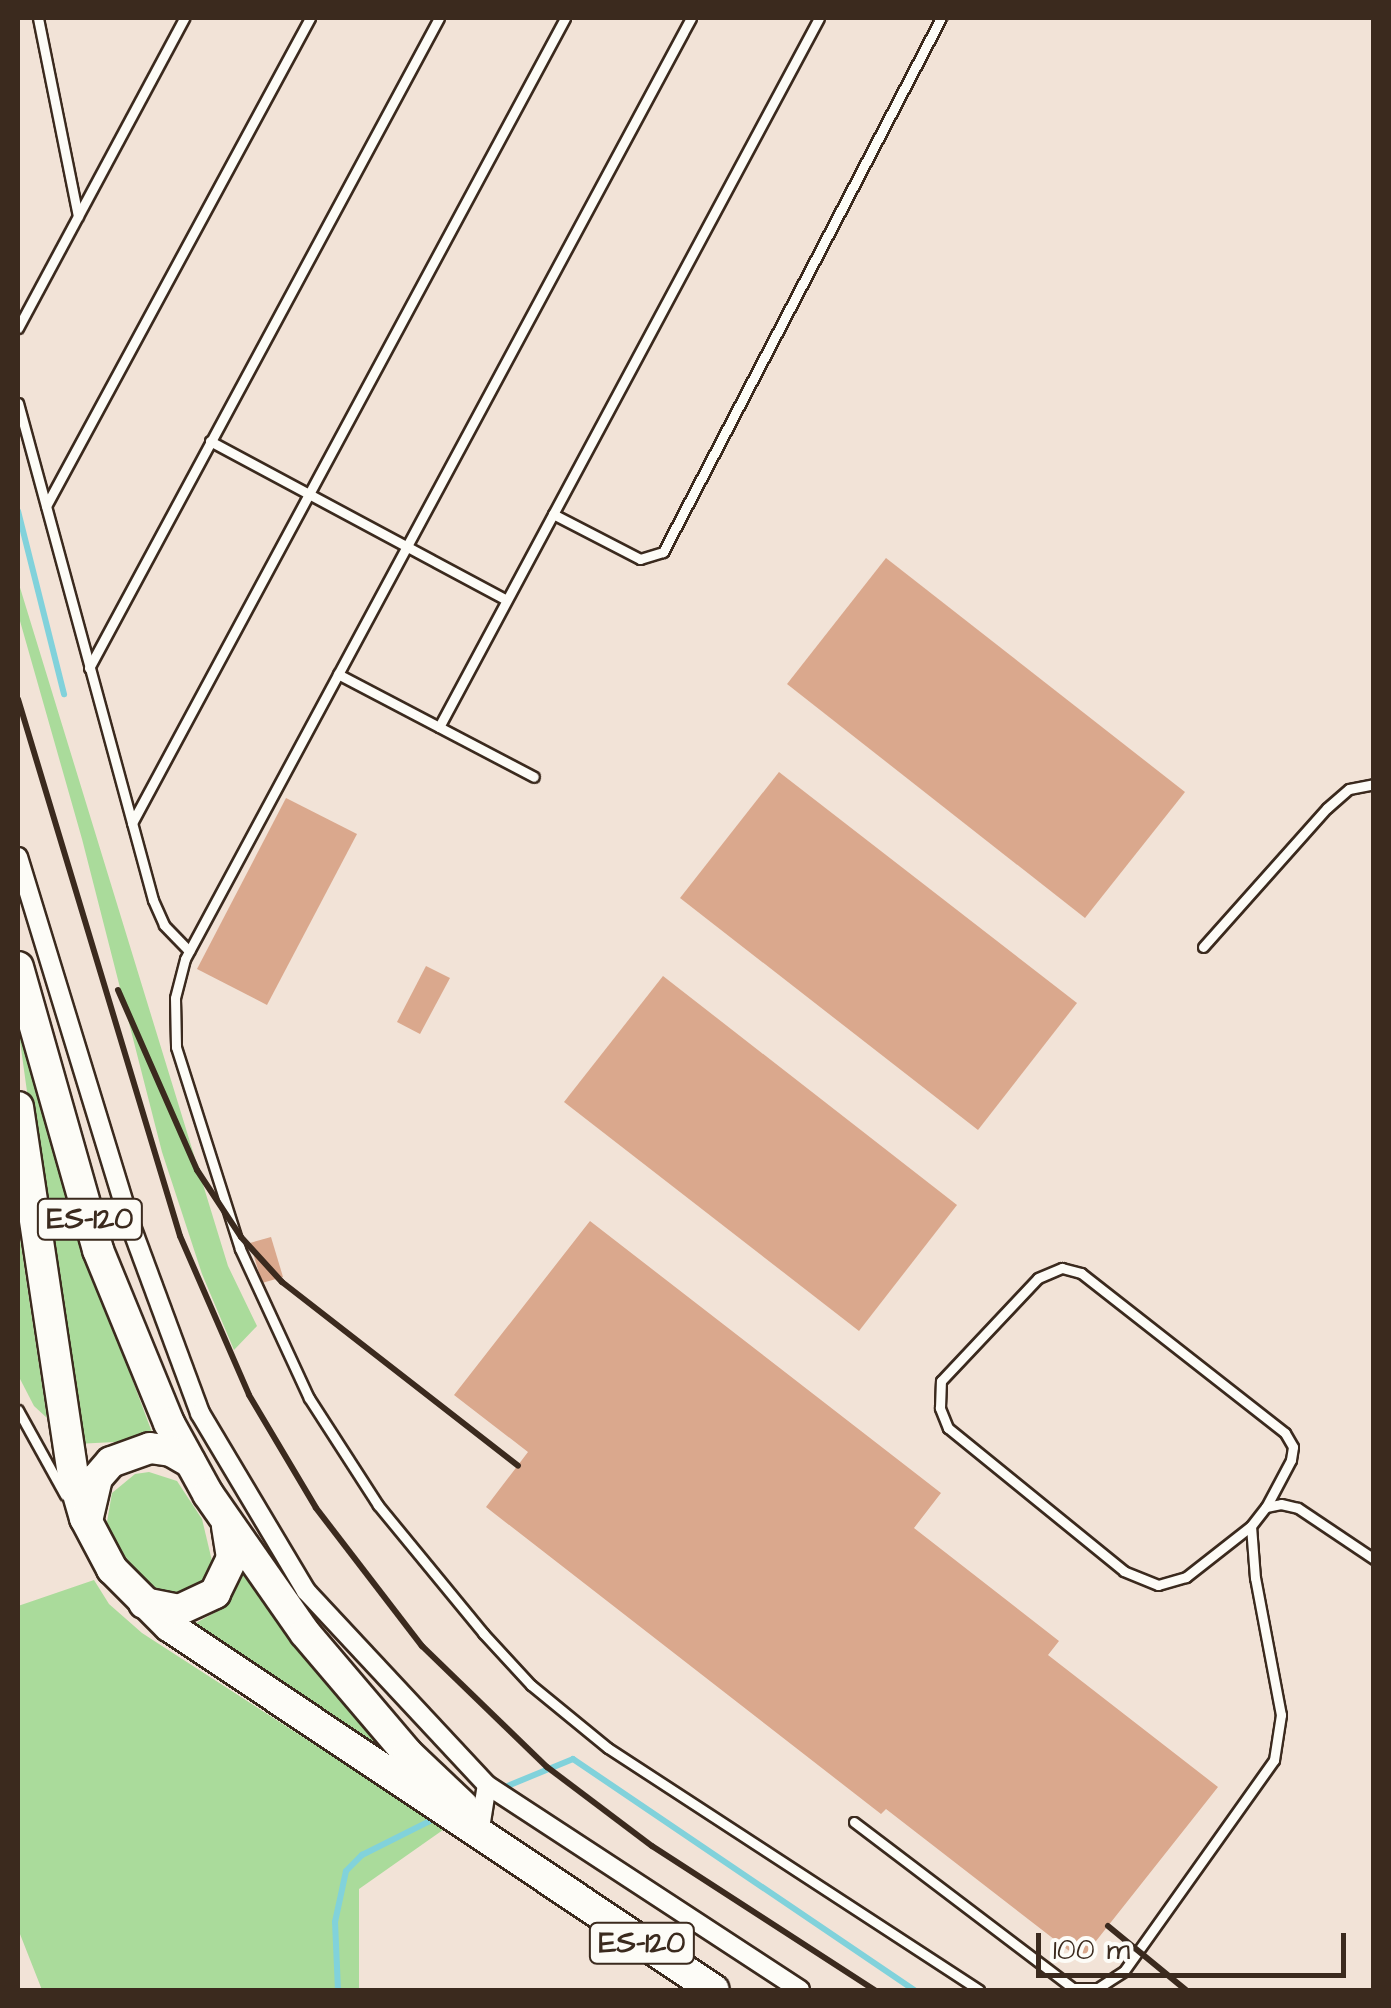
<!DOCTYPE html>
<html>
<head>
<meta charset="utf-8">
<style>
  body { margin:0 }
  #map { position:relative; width:1391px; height:2008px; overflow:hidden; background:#f2e3d7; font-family:"Architects Daughter",sans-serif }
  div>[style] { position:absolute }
  .green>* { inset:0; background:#aadb9b }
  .stream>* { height:6px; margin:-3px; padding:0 3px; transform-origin:3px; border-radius:3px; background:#81d2db }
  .building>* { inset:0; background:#daa88d }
  .roads { filter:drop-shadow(2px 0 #3b2a1e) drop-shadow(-2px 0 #3b2a1e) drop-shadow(0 2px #3b2a1e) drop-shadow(0 -2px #3b2a1e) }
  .service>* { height:9px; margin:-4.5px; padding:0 4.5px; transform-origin:4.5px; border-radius:4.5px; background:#fdfcf7 }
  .minor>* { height:18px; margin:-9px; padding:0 9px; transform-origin:9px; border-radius:9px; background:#fdfcf7 }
  .primary>* { height:30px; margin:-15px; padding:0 15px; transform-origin:15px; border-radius:15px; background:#fdfcf7 }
  .rail>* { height:6px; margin:-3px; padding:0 3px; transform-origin:3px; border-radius:3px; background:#3b2a1e }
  span { translate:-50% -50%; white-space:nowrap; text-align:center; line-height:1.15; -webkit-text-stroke:8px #fdfcf7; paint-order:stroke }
  .shield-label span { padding:2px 8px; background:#fdfcf7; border:2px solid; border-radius:8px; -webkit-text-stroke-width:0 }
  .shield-label { font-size:30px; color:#3b2a1e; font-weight:700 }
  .frame { position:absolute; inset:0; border:20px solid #3b2a1e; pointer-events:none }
  .scale { position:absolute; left:1036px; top:1933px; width:310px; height:45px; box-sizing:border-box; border:5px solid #3b2a1e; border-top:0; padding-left:12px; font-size:30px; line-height:35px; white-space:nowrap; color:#3b2a1e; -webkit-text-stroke:8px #fdfcf7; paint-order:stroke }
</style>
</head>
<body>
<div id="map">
  <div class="green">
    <i style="clip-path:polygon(18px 581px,228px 1266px,257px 1326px,234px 1350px,202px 1274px,162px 1152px,82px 839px,18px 614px)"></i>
    <i style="clip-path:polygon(24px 1032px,85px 1253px,153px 1435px,134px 1441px,76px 1444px,19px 1034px)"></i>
    <i style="clip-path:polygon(18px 1225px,47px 1418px,34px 1406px,18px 1375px)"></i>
    <i style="clip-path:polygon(149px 1472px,177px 1481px,202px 1519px,212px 1561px,201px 1583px,191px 1590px,178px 1593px,154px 1588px,125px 1557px,112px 1536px,107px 1522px,112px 1493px,135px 1474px)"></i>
    <i style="clip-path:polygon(245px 1569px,378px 1739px,376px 1743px,372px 1745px,192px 1625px,216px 1612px,234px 1593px)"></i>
    <i style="clip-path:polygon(94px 1580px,109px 1604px,142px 1633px,363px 1776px,450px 1825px,359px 1889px,359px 1990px,42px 1990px,18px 1929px,18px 1606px)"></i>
  </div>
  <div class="stream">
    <i style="left:18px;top:511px;width:189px;rotate:75.9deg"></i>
    <i style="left:500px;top:1789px;width:79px;rotate:-22.3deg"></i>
    <i style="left:573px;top:1759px;width:412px;rotate:34.1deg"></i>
    <i style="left:338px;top:1990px;width:68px;rotate:-92.5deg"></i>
    <i style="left:335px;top:1922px;width:52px;rotate:-77.8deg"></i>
    <i style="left:346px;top:1871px;width:23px;rotate:-45deg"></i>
    <i style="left:362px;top:1855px;width:85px;rotate:-26.6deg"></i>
  </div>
  <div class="building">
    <i style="clip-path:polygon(886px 558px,1185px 792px,1085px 918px,787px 684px)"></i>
    <i style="clip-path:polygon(779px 772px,1077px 1003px,978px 1130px,680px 898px)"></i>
    <i style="clip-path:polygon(286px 798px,357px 834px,267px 1005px,197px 969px)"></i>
    <i style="clip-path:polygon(426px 966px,450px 978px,420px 1034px,397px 1022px)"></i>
    <i style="clip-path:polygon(663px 976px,957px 1205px,859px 1331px,564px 1102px)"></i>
    <i style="clip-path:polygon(590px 1221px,941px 1493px,914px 1528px,1059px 1641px,1048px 1655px,1218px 1787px,1081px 1960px,886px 1809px,881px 1814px,486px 1507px,528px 1452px,454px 1395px)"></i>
    <i style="clip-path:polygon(271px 1237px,283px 1277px,262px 1283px,250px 1243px)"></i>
  </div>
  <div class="roads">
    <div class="service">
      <i style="left:38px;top:18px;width:202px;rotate:78.6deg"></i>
      <i style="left:691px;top:18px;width:1068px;rotate:118.27deg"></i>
      <i style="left:185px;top:959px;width:40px;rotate:104.4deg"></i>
      <i style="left:175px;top:998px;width:49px;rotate:88.8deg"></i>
      <i style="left:176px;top:1047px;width:212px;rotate:72.4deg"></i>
      <i style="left:240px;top:1249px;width:164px;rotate:65.2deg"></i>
      <i style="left:309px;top:1398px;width:127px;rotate:57.2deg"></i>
      <i style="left:378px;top:1505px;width:166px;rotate:50.6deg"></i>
      <i style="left:483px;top:1633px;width:71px;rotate:47.3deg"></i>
      <i style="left:531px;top:1685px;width:99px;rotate:39.3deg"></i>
      <i style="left:608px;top:1748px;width:443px;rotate:33.1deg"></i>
      <i style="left:18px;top:328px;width:352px;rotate:-61.8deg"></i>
      <i style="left:18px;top:403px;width:515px;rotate:74.8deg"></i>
      <i style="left:153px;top:900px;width:27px;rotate:66deg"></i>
      <i style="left:164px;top:925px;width:36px;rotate:46deg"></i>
      <i style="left:210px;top:441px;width:336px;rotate:28.2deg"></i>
      <i style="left:46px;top:506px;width:555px;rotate:-61.59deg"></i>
      <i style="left:553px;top:514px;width:98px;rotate:27.3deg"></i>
      <i style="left:640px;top:559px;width:24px;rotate:-17deg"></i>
      <i style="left:663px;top:552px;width:602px;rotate:-62.5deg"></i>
      <i style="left:89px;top:668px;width:738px;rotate:-61.7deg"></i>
      <i style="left:338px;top:674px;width:221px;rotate:27.7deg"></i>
      <i style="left:439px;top:727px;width:804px;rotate:-61.81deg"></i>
      <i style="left:132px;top:823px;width:914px;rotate:-61.72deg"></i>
      <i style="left:1203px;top:947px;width:186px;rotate:-48.3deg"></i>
      <i style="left:1327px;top:808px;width:29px;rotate:-41deg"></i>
      <i style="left:1349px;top:789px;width:25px;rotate:-11deg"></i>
      <i style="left:18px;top:1410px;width:97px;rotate:61.1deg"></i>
      <i style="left:1251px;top:1526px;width:83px;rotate:141.9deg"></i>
      <i style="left:1186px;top:1577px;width:29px;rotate:164deg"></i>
      <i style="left:1158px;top:1585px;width:37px;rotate:-158deg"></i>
      <i style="left:1124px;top:1571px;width:227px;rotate:-140.9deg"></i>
      <i style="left:948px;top:1428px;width:22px;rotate:-112deg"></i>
      <i style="left:940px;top:1408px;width:27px;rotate:-88deg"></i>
      <i style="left:941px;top:1381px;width:141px;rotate:-46.7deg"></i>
      <i style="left:1038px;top:1278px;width:26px;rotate:-23deg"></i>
      <i style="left:1062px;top:1268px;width:20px;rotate:15deg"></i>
      <i style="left:1081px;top:1273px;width:259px;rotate:38.1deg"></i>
      <i style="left:1285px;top:1433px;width:16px;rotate:60deg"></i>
      <i style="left:1293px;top:1447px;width:13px;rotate:99deg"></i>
      <i style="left:1291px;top:1460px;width:53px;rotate:118deg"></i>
      <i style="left:854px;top:1822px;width:275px;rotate:37.2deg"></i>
      <i style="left:1073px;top:1988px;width:25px"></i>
      <i style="left:1098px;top:1988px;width:31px;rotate:-33deg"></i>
      <i style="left:1124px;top:1971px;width:259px;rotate:-54.6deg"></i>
      <i style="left:1274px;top:1760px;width:46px;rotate:-81.2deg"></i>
      <i style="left:1281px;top:1715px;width:139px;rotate:-100.7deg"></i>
      <i style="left:1255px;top:1578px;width:52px;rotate:-94.4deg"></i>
      <i style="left:1251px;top:1526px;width:24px;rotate:-52deg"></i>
      <i style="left:1266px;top:1507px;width:15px;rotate:-11deg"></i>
      <i style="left:1281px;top:1504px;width:17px;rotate:13deg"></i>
      <i style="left:1298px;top:1508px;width:92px;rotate:33.9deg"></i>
    </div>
    <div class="minor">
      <i style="left:18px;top:857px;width:389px;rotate:73deg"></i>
      <i style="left:132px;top:1229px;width:196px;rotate:69.7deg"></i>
      <i style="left:200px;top:1413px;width:207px;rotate:59.2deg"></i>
      <i style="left:306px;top:1591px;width:265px;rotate:47deg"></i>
      <i style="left:487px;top:1785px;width:374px;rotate:33.2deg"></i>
      <i style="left:481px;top:1822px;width:37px;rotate:-81deg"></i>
    </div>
    <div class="primary">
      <i style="left:18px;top:967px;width:294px;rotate:74.2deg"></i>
      <i style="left:98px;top:1250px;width:187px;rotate:67.7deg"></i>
      <i style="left:169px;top:1423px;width:81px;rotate:61.2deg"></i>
      <i style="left:208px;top:1494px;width:169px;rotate:55.1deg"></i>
      <i style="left:305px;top:1633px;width:159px;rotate:49.6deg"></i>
      <i style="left:408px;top:1754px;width:76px;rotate:43.4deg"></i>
      <i style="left:18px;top:1107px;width:377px;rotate:81.5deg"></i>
      <i style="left:74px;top:1480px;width:40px;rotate:74deg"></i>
      <i style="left:85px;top:1518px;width:58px;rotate:62.1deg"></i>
      <i style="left:112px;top:1569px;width:81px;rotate:45deg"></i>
      <i style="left:169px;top:1626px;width:655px;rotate:33.74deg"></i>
      <i style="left:88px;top:1517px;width:40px;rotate:-77deg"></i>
      <i style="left:97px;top:1478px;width:21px;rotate:-49deg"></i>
      <i style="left:111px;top:1462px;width:41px;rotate:-19.7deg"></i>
      <i style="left:150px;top:1448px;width:21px;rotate:8deg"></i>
      <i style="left:171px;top:1451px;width:22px;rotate:30deg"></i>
      <i style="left:144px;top:1603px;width:36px;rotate:11deg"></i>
      <i style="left:179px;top:1610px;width:40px;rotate:-25deg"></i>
      <i style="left:215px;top:1593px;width:39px;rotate:-64deg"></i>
      <i style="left:232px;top:1558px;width:32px;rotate:-99deg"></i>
    </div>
  </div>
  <div class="rail">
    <i style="left:18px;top:699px;width:561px;rotate:73.21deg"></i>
    <i style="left:180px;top:1236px;width:173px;rotate:66.5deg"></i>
    <i style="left:249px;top:1395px;width:131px;rotate:59.3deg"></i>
    <i style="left:316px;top:1508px;width:174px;rotate:52.5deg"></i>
    <i style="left:422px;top:1646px;width:174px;rotate:44.1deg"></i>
    <i style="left:547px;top:1767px;width:131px;rotate:37deg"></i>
    <i style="left:652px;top:1846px;width:265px;rotate:32.9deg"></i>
    <i style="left:118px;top:990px;width:197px;rotate:66.3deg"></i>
    <i style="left:197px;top:1170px;width:80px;rotate:56.7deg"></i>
    <i style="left:241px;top:1237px;width:61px;rotate:47.7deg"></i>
    <i style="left:282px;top:1282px;width:299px;rotate:37.9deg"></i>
    <i style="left:1108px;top:1926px;width:101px;rotate:39.4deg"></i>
  </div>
  <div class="shield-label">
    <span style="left:90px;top:1219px">ES-120</span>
    <span style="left:642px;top:1943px">ES-120</span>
  </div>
  <div class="frame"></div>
  <div class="scale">100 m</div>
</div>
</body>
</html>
